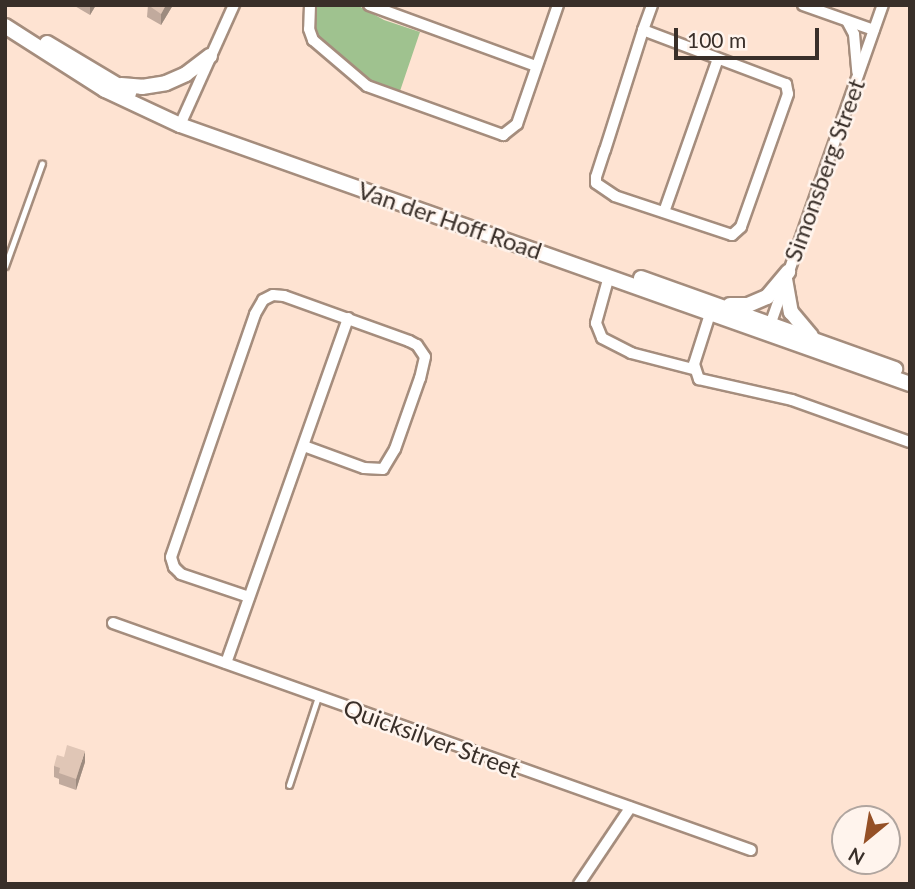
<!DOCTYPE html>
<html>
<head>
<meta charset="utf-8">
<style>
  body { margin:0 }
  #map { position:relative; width:915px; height:889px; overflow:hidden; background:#fee3d2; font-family:Lato,sans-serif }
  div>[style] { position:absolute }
  .green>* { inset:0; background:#9fc28f }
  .roads { filter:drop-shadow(2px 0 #a58d7d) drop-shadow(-2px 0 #a58d7d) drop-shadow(0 2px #a58d7d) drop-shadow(0 -2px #a58d7d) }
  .lane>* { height:5px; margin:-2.5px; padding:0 2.5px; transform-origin:2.5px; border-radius:2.5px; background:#fff }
  .street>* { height:10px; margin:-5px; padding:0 5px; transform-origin:5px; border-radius:5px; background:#fff }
  .secondary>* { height:14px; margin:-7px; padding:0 7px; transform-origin:7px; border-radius:7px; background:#fff }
  .wall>* { inset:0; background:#c1aa9d }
  .shaded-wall>* { inset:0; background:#9d8b7f }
  .building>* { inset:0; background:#e0c6b6 }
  span { translate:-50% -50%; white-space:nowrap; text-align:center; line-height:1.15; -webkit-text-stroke:5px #fff4ed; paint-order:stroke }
  .street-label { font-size:24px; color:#392f29 }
  .frame { position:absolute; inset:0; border:7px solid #392f29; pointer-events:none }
  .north { position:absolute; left:831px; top:805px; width:70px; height:70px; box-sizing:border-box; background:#fff4ed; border:2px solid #b0a59f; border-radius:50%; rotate:210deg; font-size:19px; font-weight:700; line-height:28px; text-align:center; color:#392f29 }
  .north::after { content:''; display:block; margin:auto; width:24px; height:32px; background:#955026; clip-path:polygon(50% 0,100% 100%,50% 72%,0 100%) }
  .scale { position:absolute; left:674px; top:28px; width:145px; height:32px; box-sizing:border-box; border:4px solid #392f29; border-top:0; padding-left:9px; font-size:21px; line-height:24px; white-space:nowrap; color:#392f29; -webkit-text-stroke:5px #fff4ed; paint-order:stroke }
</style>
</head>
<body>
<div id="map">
  <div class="green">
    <i style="clip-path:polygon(314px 5px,357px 5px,384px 20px,420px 32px,399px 94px,376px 88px,337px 60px,313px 33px)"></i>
  </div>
  <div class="roads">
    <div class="lane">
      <i style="left:5px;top:266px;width:109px;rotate:-70.2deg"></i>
      <i style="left:289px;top:785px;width:93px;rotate:-71.8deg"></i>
    </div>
    <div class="street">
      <i style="left:310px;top:5px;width:24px;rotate:92deg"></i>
      <i style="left:309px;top:29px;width:12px;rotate:70deg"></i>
      <i style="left:313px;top:40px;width:71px;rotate:40.4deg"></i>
      <i style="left:367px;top:86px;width:145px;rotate:19.8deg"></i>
      <i style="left:503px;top:135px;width:18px;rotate:-38deg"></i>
      <i style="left:517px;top:124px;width:126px;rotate:-71deg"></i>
      <i style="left:369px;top:5px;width:178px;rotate:20.1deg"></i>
      <i style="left:803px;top:5px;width:75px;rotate:19.4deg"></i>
      <i style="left:847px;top:21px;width:15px;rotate:62deg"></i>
      <i style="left:854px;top:34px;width:38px;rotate:85deg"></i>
      <i style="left:643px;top:30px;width:153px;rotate:20.7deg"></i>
      <i style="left:786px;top:84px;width:10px;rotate:79deg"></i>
      <i style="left:788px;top:94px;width:141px;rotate:109.5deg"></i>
      <i style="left:741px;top:227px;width:12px;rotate:138deg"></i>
      <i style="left:732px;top:235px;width:123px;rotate:-161.6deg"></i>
      <i style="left:615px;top:196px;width:23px;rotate:-146deg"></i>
      <i style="left:596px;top:183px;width:6px;rotate:-90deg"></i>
      <i style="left:596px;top:177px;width:28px;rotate:-72deg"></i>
      <i style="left:605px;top:150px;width:126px;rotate:-72.4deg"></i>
      <i style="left:643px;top:30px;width:27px;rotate:-70deg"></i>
      <i style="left:180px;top:125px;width:132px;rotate:-65.8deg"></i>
      <i style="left:664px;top:212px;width:162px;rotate:-70.6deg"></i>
      <i style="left:609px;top:276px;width:49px;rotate:105.5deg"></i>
      <i style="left:596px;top:323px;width:16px;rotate:68deg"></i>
      <i style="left:602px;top:338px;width:33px;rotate:27deg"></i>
      <i style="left:631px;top:353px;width:64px;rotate:14.5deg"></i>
      <i style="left:710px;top:314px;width:52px;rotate:107.7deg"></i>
      <i style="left:694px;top:364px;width:16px;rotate:72deg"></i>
      <i style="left:699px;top:379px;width:95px;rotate:12.7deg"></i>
      <i style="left:792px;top:400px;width:125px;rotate:19.6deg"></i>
      <i style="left:769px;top:328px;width:343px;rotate:-70.6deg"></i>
      <i style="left:249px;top:597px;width:72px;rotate:-161.3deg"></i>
      <i style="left:181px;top:574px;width:10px;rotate:-135deg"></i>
      <i style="left:174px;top:567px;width:10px;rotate:-107deg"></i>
      <i style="left:171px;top:557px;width:257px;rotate:-70.9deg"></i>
      <i style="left:255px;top:314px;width:16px;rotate:-60deg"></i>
      <i style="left:263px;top:300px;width:11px;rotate:-27deg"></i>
      <i style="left:273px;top:295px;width:11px;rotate:5deg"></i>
      <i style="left:284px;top:296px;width:133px;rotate:19.8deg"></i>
      <i style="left:409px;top:341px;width:9px;rotate:27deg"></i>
      <i style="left:417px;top:345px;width:14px;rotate:56deg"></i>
      <i style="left:425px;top:357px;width:22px;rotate:103deg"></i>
      <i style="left:420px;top:378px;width:75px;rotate:109.4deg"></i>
      <i style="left:395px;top:449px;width:23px;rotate:121deg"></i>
      <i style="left:383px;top:469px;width:19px;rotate:-177deg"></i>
      <i style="left:364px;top:468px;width:64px;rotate:-159.9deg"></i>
      <i style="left:113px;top:623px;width:677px;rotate:19.59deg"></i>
      <i style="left:226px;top:663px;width:366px;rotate:-70.5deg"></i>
      <i style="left:579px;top:884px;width:92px;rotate:-56.1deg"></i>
    </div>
    <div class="secondary">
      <i style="left:5px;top:26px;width:119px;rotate:32.6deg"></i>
      <i style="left:105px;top:90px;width:83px;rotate:25deg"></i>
      <i style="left:180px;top:125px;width:775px;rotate:19.53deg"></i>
      <i style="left:47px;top:43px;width:96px;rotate:30.9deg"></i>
      <i style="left:121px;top:85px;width:21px;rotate:5deg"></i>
      <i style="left:142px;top:87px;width:24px;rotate:-9deg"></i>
      <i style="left:166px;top:83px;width:22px;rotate:-24deg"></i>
      <i style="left:186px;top:74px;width:30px;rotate:-37deg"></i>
      <i style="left:641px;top:278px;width:270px;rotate:19.7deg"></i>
      <i style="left:785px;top:279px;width:34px;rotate:80deg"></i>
      <i style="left:791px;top:312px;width:31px;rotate:50deg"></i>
      <i style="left:730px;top:305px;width:18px"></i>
      <i style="left:748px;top:305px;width:21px;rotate:-23deg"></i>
      <i style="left:767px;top:297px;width:33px;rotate:-50deg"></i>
    </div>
  </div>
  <div class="wall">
    <i style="clip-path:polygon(73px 5px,96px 5px,90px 15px)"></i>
    <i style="clip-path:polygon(148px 5px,173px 5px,161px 25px,147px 17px)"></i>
    <i style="clip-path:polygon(85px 762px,76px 790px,59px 784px,59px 779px,54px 777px,54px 766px)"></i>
  </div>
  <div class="shaded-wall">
    <i style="clip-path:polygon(90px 5px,96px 5px,90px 15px)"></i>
    <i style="clip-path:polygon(166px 5px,173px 5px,161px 25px,161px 14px)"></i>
    <i style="clip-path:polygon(85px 751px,85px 762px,76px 790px,76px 779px)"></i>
  </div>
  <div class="building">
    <i style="clip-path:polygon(148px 5px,166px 5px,161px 14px)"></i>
    <i style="clip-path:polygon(67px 745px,85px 751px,76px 779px,59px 773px,60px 768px,54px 766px,57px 755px,64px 757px)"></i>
  </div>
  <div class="street-label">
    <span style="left:824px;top:170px;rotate:-70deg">Simonsberg Street</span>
    <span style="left:450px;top:220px;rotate:19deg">Van der Hoff Road</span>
    <span style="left:432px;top:738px;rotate:20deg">Quicksilver Street</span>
  </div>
  <div class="frame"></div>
  <div class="north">N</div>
  <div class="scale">100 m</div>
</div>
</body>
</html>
